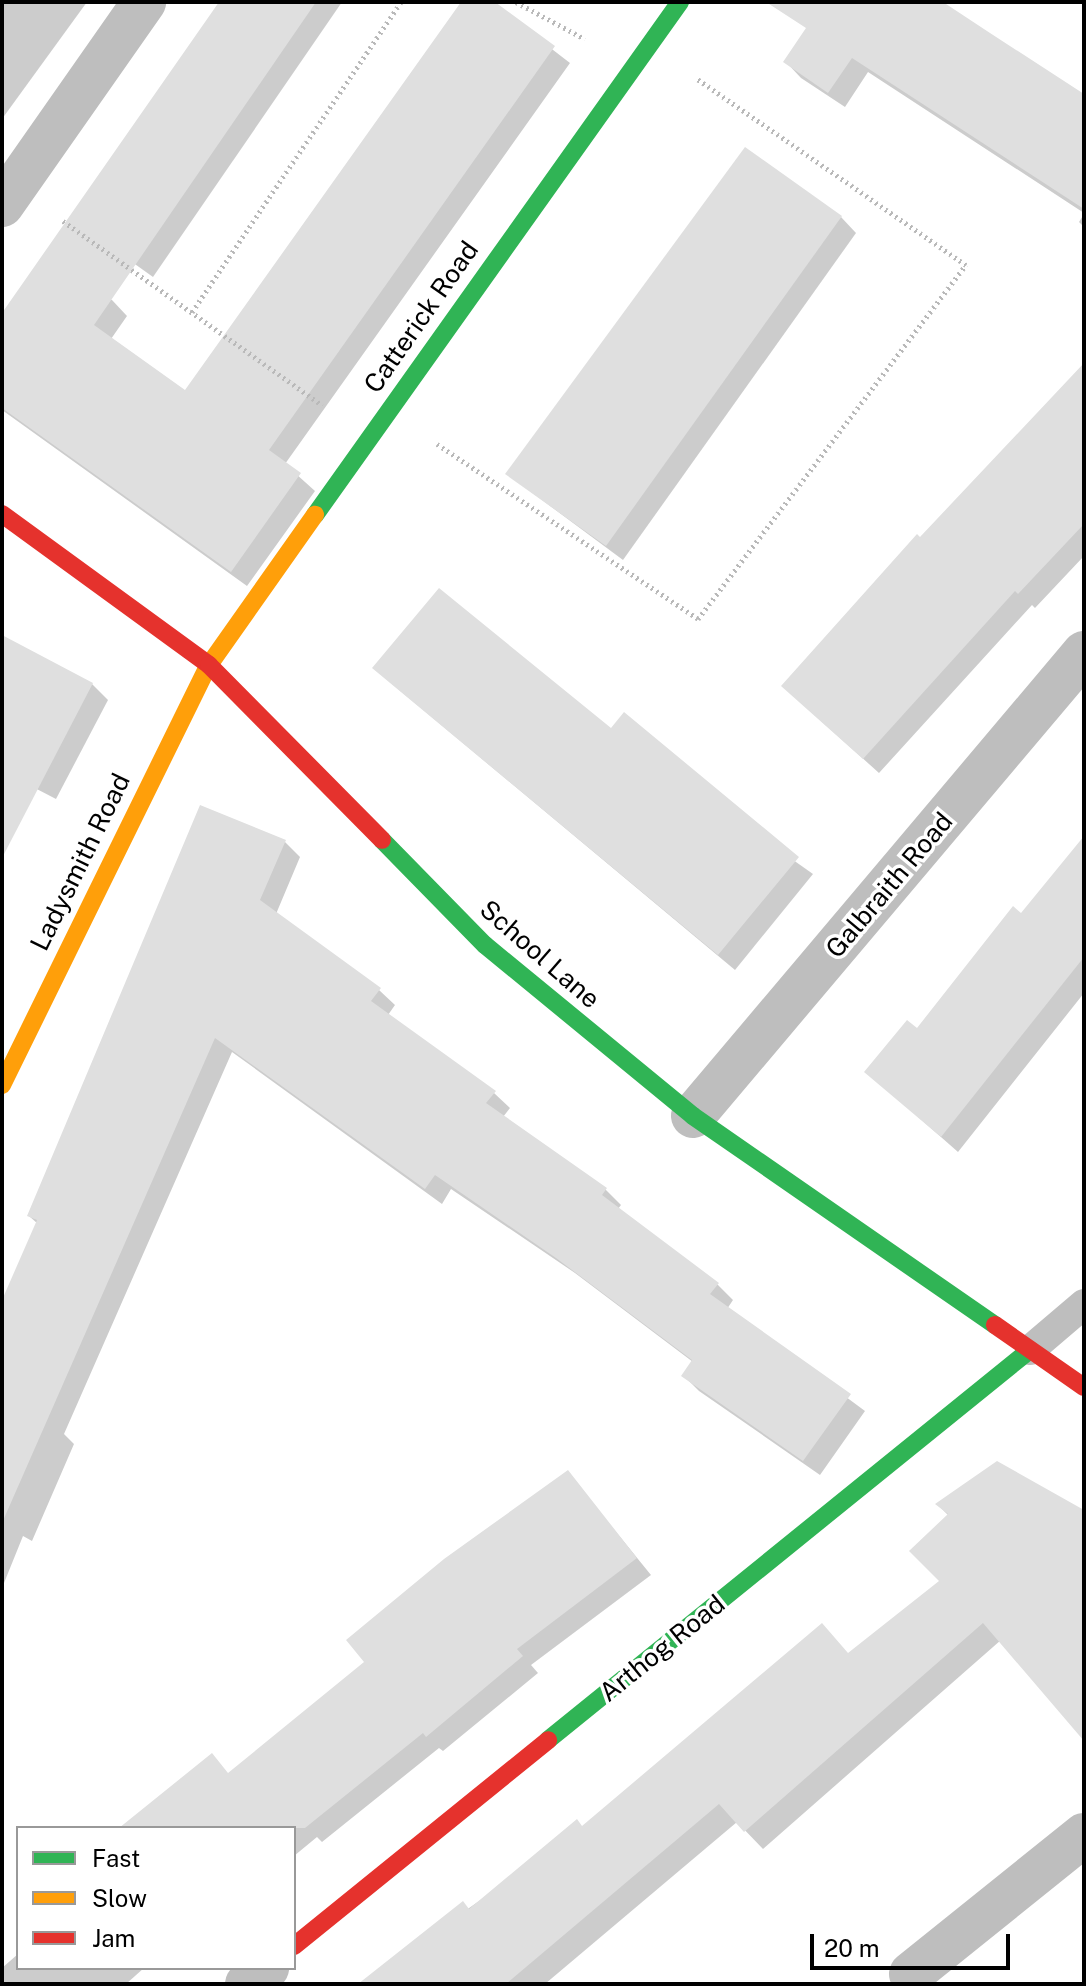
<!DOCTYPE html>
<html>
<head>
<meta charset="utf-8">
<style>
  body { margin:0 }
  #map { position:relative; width:1086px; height:1986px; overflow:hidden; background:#fff; font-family:"Public Sans",sans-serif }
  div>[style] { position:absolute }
  .shadow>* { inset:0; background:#0003 }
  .building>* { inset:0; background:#dfdfdf }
  .path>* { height:5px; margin-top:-2.5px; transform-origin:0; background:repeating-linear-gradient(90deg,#b9b9b9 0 2px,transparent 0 6px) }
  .lane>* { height:30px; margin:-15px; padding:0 15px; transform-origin:15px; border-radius:15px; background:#bebebe }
  .street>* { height:44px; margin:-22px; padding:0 22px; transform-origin:22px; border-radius:22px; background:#bebebe }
  .fast>* { height:18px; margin:-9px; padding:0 9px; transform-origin:9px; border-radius:9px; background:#30b455 }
  .slow>* { height:18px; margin:-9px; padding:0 9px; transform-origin:9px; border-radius:9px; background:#ff9f0a }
  .jam>* { height:18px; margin:-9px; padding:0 9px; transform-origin:9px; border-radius:9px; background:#e5322d }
  span { translate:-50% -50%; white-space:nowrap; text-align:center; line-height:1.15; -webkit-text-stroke:7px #fff; paint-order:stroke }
  .street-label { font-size:26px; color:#000 }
  .frame { position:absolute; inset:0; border:4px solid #000; pointer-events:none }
  .legend { position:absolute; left:16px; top:1826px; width:280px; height:144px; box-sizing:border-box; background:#fff; border:2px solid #999; margin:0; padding:10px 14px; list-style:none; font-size:24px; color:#000 }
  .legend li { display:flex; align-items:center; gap:16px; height:40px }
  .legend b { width:40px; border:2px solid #999 }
  .scale { position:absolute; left:810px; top:1934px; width:200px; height:36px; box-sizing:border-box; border:4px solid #000; border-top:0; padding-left:10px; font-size:24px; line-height:28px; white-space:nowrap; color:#000; -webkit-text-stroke:6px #fff; paint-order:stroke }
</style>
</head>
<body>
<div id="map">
  <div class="shadow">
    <i style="clip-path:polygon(2px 2px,87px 2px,2px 119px)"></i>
    <i style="clip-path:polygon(221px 2px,342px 2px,153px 277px,90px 232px)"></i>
    <i style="clip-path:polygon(463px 2px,491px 2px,570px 63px,285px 464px,315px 491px,247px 586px,2px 410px,2px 317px,39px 266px,112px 300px,127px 316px,111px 339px,185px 393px)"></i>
    <i style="clip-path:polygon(826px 2px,940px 2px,1084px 96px,1084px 213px,868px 72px,845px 107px,801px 78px,786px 62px)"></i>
    <i style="clip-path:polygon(1084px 214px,1084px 227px,1079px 222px)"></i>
    <i style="clip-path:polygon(841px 217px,856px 233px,623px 560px,507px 474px)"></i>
    <i style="clip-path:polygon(1084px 379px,1084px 556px,1035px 608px,1032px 605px,879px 773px,799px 701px,920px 540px)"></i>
    <i style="clip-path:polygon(2px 637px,92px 684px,108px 700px,56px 799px,2px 771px)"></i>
    <i style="clip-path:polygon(391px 683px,611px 731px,813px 874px,735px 970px)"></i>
    <i style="clip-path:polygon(1084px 838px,1084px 993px,958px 1152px,867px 1072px,917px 1031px,1022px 916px)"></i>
    <i style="clip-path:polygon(284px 841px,300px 857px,276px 914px,379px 990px,395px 1005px,388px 1015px,494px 1093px,510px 1108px,503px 1117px,605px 1189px,621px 1205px,618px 1209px,718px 1285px,733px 1300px,727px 1309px,865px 1411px,820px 1475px,699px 1391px,683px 1375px,693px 1362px,575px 1273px,451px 1189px,442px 1204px,232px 1052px,64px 1434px,74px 1444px,32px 1541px,23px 1536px,2px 1588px,2px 1305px,38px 1224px,29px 1216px)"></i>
    <i style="clip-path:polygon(568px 1473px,651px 1575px,531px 1665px,538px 1673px,443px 1751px,439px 1748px,322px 1842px,317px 1837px,294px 1856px,294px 1828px,122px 1828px,229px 1774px,367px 1663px)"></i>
    <i style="clip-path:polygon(938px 1505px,1084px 1512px,1084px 1730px,1001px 1640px,763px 1849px,737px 1822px,545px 1984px,361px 1984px,583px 1828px,849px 1655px,942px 1581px,949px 1516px)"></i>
    <i style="clip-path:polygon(18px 1954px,18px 1968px,144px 1968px,126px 1984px,2px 1984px,2px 1968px)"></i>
  </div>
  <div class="building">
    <i style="clip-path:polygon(219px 2px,316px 2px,94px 325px,185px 390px,461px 2px,495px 2px,555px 46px,269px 450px,301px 473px,231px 572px,2px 408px,2px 313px)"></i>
    <i style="clip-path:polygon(766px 2px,943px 2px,990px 33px,1084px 94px,1084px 209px,852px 58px,828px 93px,783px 62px,806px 28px)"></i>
    <i style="clip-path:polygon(745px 147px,842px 216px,606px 546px,505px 474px)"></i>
    <i style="clip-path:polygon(1084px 363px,1084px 524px,1018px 594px,1015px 591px,863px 759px,781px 686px,917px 534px,920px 537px)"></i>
    <i style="clip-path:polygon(439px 588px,611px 728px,624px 712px,799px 857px,718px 955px,372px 668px)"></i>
    <i style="clip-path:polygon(2px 635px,93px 683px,2px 858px)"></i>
    <i style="clip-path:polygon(200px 805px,286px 840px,260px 900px,381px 988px,371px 1001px,496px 1091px,486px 1103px,607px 1188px,602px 1195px,719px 1283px,710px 1294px,851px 1394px,803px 1461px,681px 1376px,692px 1360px,556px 1258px,435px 1175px,425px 1189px,215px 1038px,2px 1523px,2px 1300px,37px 1220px,27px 1216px)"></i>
    <i style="clip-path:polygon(1084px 836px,1084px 957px,941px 1137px,864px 1072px,907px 1020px,917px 1028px,1013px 906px,1021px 913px)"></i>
    <i style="clip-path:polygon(997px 1461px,1084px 1510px,1084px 1741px,983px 1623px,744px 1832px,719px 1804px,506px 1984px,358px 1984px,463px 1901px,469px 1909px,577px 1819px,582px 1826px,822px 1623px,848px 1653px,939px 1581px,909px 1551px,948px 1514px,935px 1504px)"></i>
    <i style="clip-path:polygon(568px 1470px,637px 1558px,517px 1649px,523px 1656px,426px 1737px,423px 1733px,305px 1828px,119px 1828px,212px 1753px,228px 1773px,364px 1662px,346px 1640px,444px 1559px)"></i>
  </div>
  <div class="path">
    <i style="left:516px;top:2px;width:78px;rotate:28.2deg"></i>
    <i style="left:63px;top:221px;width:318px;rotate:35.4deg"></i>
    <i style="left:192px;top:312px;width:374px;rotate:-56deg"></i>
    <i style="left:437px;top:444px;width:314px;rotate:33.8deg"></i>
    <i style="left:698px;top:619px;width:444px;rotate:-52.9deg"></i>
    <i style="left:966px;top:265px;width:327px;rotate:-145.3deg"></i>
  </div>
  <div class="lane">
    <i style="left:1030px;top:1350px;width:71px;rotate:-40.4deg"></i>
  </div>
  <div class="street">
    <i style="left:2px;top:205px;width:248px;rotate:-55deg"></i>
    <i style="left:693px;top:1116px;width:606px;rotate:-49.82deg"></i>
    <i style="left:911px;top:1974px;width:222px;rotate:-38.8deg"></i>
    <i style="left:247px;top:1984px;width:26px;rotate:-39deg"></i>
  </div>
  <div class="fast">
    <i style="left:315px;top:515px;width:630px;rotate:-54.57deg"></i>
    <i style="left:382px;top:840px;width:147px;rotate:45.6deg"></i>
    <i style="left:485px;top:945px;width:269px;rotate:39.4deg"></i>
    <i style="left:693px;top:1116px;width:367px;rotate:34.7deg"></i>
    <i style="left:548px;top:1740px;width:620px;rotate:-38.98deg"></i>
  </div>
  <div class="slow">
    <i style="left:2px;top:1085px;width:468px;rotate:-63.8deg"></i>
    <i style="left:209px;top:665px;width:184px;rotate:-54.8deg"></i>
  </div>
  <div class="jam">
    <i style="left:2px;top:514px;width:256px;rotate:36.1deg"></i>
    <i style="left:209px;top:665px;width:246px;rotate:45.3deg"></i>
    <i style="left:995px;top:1325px;width:108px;rotate:34.9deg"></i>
    <i style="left:294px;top:1946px;width:327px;rotate:-39deg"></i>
  </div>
  <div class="street-label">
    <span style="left:421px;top:317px;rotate:-55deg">Catterick Road</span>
    <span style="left:80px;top:862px;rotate:-64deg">Ladysmith Road</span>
    <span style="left:889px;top:885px;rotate:-50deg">Galbraith Road</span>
    <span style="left:540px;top:954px;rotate:41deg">School Lane</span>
    <span style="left:662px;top:1648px;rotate:-39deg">Arthog Road</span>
  </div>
  <div class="frame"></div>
  <ul class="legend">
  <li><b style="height:10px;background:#30b455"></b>Fast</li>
  <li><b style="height:10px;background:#ff9f0a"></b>Slow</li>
  <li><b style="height:10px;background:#e5322d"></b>Jam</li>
  </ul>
  <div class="scale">20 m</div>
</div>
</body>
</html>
